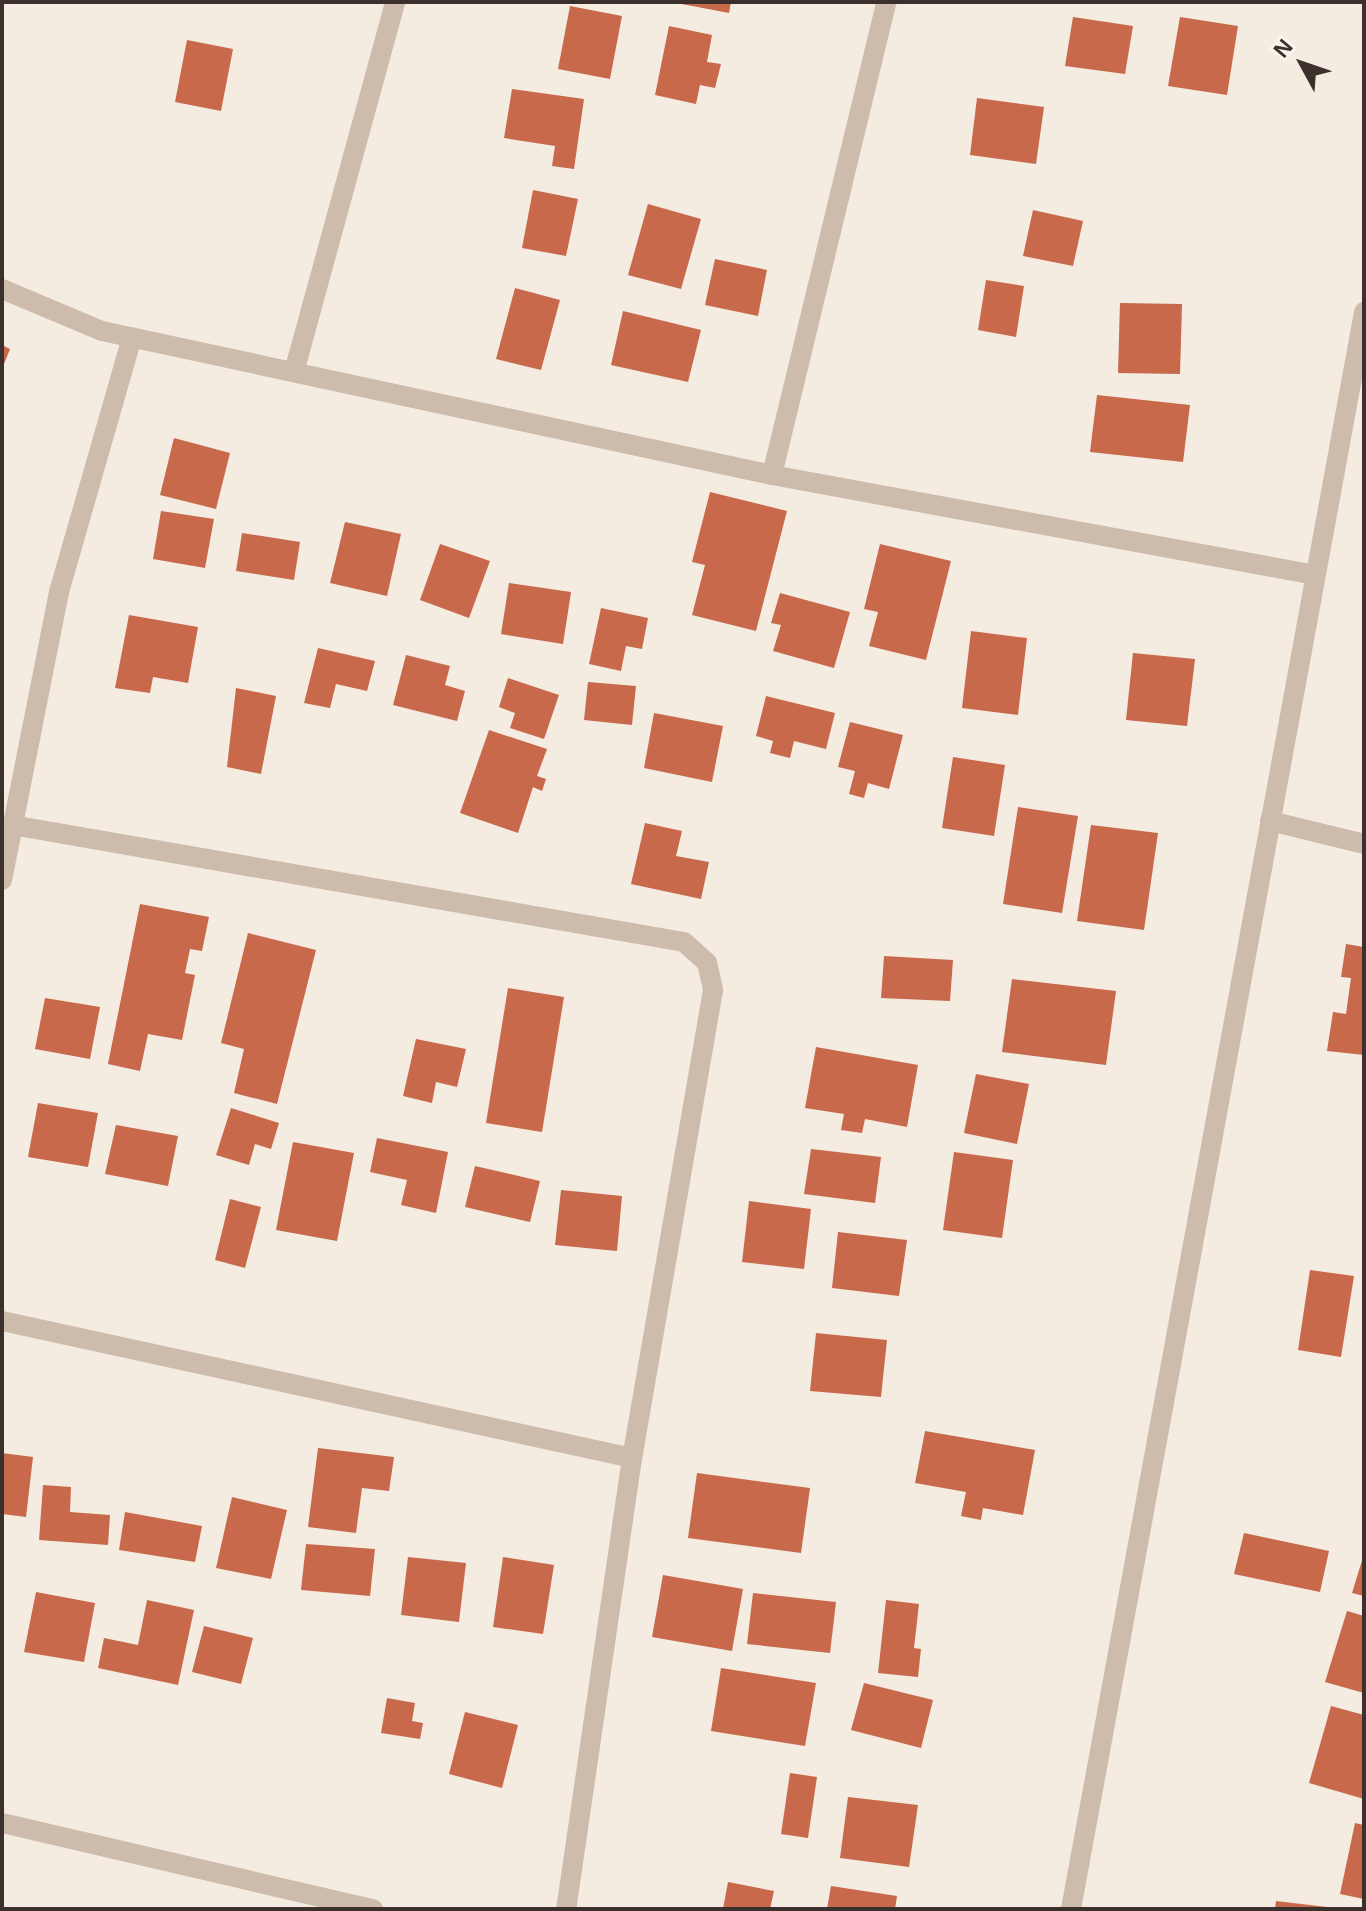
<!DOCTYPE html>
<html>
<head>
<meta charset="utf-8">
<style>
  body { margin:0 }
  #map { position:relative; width:1366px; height:1911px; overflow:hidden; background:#f4ebe1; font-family:Arial,sans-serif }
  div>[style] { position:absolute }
  .building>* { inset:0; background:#c8694b }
  .street>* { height:20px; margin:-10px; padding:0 10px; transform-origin:10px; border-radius:10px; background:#cdbbac }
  span { translate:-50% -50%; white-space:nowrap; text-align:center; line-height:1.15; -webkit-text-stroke:8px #fbf5ee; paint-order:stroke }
  .frame { position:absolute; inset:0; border:4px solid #3b302b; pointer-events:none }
  .north { position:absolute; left:1262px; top:24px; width:80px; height:80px; -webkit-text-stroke:6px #fbf5ee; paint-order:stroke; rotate:310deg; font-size:22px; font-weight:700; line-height:32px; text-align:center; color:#3b302b }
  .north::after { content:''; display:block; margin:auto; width:28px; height:36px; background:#3b302b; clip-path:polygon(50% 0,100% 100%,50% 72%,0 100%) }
</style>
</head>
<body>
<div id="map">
  <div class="building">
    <i style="clip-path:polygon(671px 2px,731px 2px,729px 13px)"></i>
    <i style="clip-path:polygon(570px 6px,622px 16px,610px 79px,558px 69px)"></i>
    <i style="clip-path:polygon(1073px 17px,1133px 26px,1125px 74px,1065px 66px)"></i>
    <i style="clip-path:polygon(1180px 17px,1238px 26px,1227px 95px,1168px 86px)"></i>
    <i style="clip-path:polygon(669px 26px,712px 35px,707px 62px,721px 64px,715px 88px,700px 85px,696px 104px,655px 95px)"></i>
    <i style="clip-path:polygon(187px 40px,233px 49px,221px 111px,175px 102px)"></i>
    <i style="clip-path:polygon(512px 89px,584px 99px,574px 169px,552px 166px,555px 146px,504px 138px)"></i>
    <i style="clip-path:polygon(977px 98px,1044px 107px,1036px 164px,970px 155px)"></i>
    <i style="clip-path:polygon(533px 190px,578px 199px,566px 256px,522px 248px)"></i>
    <i style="clip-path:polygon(648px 204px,701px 219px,681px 289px,628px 275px)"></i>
    <i style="clip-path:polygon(1033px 210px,1083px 221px,1073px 266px,1023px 256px)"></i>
    <i style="clip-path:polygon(715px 259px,767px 270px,758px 316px,705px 305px)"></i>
    <i style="clip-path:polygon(986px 280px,1024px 286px,1016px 337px,978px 330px)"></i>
    <i style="clip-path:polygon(515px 288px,560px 300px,541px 370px,496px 359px)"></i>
    <i style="clip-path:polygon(1120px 303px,1182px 304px,1180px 374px,1118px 373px)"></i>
    <i style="clip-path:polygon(623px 311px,701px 330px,688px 382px,611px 365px)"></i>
    <i style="clip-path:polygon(2px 345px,10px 349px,2px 369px)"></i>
    <i style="clip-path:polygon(1097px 395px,1190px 405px,1183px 462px,1090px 452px)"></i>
    <i style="clip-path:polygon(174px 438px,230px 453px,216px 509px,160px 495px)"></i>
    <i style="clip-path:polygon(710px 492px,787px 511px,756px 631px,692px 615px,705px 565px,692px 562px)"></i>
    <i style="clip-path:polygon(161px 511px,214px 519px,205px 568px,153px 559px)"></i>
    <i style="clip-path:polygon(345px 522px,401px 534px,387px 596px,330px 583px)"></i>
    <i style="clip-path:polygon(242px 533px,300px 542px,294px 580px,236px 571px)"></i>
    <i style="clip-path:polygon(440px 544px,490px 561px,469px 618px,420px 600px)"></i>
    <i style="clip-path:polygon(880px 544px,951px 561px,926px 660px,869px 646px,878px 612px,864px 609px)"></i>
    <i style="clip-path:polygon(509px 583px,571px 592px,563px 644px,501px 634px)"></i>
    <i style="clip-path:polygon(780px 593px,850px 612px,834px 668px,773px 651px,781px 625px,771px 623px)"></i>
    <i style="clip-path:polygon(601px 608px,648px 618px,642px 649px,626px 646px,621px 671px,589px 664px)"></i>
    <i style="clip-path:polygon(129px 615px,198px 627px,188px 683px,153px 677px,150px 693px,115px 688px)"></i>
    <i style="clip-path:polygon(971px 631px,1027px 638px,1018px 715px,962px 708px)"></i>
    <i style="clip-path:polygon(318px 648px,375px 661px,367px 691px,336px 684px,330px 708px,304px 703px)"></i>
    <i style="clip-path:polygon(1133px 653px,1195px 659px,1187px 726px,1126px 720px)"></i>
    <i style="clip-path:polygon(406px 655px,450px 666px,445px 685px,465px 691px,457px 721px,393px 705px)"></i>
    <i style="clip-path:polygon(508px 678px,559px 695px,544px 739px,510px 728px,515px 713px,499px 707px)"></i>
    <i style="clip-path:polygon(588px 682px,636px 686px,632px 725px,584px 720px)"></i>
    <i style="clip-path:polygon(236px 688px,276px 696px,261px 774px,227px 767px)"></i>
    <i style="clip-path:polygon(766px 696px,835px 713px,826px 749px,794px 741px,790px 758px,770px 753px,773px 741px,756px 736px)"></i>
    <i style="clip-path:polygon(654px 713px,723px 726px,712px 782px,644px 768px)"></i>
    <i style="clip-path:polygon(850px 722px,903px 735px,889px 789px,868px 783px,864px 798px,849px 794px,855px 771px,838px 767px)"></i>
    <i style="clip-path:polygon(489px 730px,547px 749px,537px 776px,546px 779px,542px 791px,533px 787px,518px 833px,460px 813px)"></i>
    <i style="clip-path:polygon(953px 757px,1005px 765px,994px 836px,942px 828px)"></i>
    <i style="clip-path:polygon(1018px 807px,1078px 816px,1062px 913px,1003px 904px)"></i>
    <i style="clip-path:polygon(645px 823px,682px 831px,676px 856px,709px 862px,701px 899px,631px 884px)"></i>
    <i style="clip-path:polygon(1091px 825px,1158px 833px,1144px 930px,1077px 921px)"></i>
    <i style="clip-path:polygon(140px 904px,209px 917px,202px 951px,190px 949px,185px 973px,195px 975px,182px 1040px,148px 1034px,140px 1071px,108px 1064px)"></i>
    <i style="clip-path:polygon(248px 933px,316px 950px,277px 1104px,234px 1093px,244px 1049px,221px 1043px)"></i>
    <i style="clip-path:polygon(1346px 944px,1364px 947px,1364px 1055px,1327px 1051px,1333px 1012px,1346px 1014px,1351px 978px,1341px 977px)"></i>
    <i style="clip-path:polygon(884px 956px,953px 960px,950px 1001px,881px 998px)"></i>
    <i style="clip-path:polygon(1012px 979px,1116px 991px,1106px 1065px,1002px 1052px)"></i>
    <i style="clip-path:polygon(508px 988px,564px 997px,542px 1132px,486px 1123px)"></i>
    <i style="clip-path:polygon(45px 998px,100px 1007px,90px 1059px,35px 1049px)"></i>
    <i style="clip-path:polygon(416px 1039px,466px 1049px,457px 1087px,436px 1082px,432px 1103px,403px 1096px)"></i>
    <i style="clip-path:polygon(816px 1047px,918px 1065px,907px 1127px,865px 1119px,862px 1133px,841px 1130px,844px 1114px,805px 1108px)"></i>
    <i style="clip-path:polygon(976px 1074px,1029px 1084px,1017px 1144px,964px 1133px)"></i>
    <i style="clip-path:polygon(38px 1103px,98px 1113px,88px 1167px,28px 1157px)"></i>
    <i style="clip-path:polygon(231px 1108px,279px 1123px,271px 1149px,255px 1144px,249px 1165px,216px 1155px)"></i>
    <i style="clip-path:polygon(116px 1125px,178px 1136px,168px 1186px,105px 1174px)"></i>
    <i style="clip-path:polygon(377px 1138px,448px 1152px,436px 1213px,401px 1205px,407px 1180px,370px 1172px)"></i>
    <i style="clip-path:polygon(293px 1142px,354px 1153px,337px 1241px,276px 1230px)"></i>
    <i style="clip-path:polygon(811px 1149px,881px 1157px,875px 1203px,804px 1194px)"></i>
    <i style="clip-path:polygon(954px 1152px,1013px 1160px,1002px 1238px,943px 1230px)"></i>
    <i style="clip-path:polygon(475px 1166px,540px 1181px,530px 1222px,465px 1207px)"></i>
    <i style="clip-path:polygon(561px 1190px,622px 1196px,617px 1251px,555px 1245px)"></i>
    <i style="clip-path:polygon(230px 1199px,261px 1207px,245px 1268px,215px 1260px)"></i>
    <i style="clip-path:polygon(749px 1201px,811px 1209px,804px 1269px,742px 1262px)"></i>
    <i style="clip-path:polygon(838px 1232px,907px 1240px,899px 1296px,832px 1288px)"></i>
    <i style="clip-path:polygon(1310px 1270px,1354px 1276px,1341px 1357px,1298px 1350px)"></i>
    <i style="clip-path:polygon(816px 1333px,887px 1340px,881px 1397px,810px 1391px)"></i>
    <i style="clip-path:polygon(925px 1431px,1035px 1450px,1023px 1515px,983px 1508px,981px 1520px,961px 1516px,966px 1492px,915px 1483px)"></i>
    <i style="clip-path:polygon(318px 1448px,394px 1457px,389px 1491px,362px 1488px,356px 1533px,308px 1527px)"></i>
    <i style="clip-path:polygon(2px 1453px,33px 1457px,26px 1517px,2px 1514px)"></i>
    <i style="clip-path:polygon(697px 1473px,810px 1488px,801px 1553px,688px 1538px)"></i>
    <i style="clip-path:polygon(43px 1485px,71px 1487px,70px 1512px,110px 1515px,108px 1545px,39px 1540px)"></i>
    <i style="clip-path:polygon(232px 1497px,287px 1510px,271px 1579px,216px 1568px)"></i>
    <i style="clip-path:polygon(125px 1512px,202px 1526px,195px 1562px,119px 1550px)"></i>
    <i style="clip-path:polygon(1244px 1533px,1329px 1551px,1320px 1592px,1234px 1574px)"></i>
    <i style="clip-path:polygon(306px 1544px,375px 1549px,370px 1596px,301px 1590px)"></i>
    <i style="clip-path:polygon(1364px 1554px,1364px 1596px,1352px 1593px)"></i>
    <i style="clip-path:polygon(408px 1557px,466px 1563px,459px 1622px,401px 1615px)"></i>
    <i style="clip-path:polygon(503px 1557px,554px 1565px,543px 1634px,493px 1627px)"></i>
    <i style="clip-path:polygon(663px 1575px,743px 1589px,732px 1651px,652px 1637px)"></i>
    <i style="clip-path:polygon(36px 1592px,95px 1603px,84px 1662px,24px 1652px)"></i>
    <i style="clip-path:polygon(753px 1593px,836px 1602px,830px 1653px,747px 1644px)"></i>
    <i style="clip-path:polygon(147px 1600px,194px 1610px,178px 1685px,98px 1668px,104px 1638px,138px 1645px)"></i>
    <i style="clip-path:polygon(886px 1600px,919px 1604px,914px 1648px,921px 1649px,918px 1677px,878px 1673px)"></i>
    <i style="clip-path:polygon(1347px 1611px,1364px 1616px,1364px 1693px,1325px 1682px)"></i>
    <i style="clip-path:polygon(204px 1626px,253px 1638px,241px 1684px,192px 1672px)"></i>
    <i style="clip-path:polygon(721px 1668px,816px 1683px,805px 1746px,711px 1731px)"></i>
    <i style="clip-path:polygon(864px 1683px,933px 1700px,921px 1748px,851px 1730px)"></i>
    <i style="clip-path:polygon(387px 1698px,415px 1703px,412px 1721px,423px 1723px,420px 1739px,381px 1733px)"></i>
    <i style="clip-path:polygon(1331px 1706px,1364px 1715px,1364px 1799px,1309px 1783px)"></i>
    <i style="clip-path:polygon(465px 1712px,518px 1725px,502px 1788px,449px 1774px)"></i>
    <i style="clip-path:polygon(790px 1773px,817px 1777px,808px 1838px,781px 1834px)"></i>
    <i style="clip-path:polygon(848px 1797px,918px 1805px,909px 1867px,840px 1858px)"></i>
    <i style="clip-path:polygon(1355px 1823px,1364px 1825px,1364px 1899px,1340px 1894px)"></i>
    <i style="clip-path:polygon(728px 1882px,774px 1891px,770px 1909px,723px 1909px)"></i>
    <i style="clip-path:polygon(831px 1886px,897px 1896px,895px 1909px,827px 1909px)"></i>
    <i style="clip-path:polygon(1276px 1901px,1327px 1907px,1327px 1909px,1275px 1909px)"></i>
  </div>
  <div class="street">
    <i style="left:2px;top:289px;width:108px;rotate:22.8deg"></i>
    <i style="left:102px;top:331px;width:685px;rotate:12.13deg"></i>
    <i style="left:772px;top:475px;width:552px;rotate:10.43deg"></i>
    <i style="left:294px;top:372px;width:384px;rotate:-74.7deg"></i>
    <i style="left:772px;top:475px;width:487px;rotate:-76.4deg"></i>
    <i style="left:1270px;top:821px;width:97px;rotate:13.7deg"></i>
    <i style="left:12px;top:825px;width:682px;rotate:9.88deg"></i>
    <i style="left:684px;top:942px;width:31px;rotate:42deg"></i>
    <i style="left:707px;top:963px;width:28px;rotate:77deg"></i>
    <i style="left:713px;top:990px;width:475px;rotate:99.8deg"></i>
    <i style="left:632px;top:1458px;width:456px;rotate:98.3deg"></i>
    <i style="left:2px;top:880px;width:294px;rotate:-78.8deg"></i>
    <i style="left:59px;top:592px;width:265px;rotate:-74deg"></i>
    <i style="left:2px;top:1321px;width:645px;rotate:12.27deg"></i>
    <i style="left:2px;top:1823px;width:381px;rotate:13.1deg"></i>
    <i style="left:1071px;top:1909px;width:1624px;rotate:-79.6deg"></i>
  </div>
  <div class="frame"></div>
  <div class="north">N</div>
</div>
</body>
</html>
